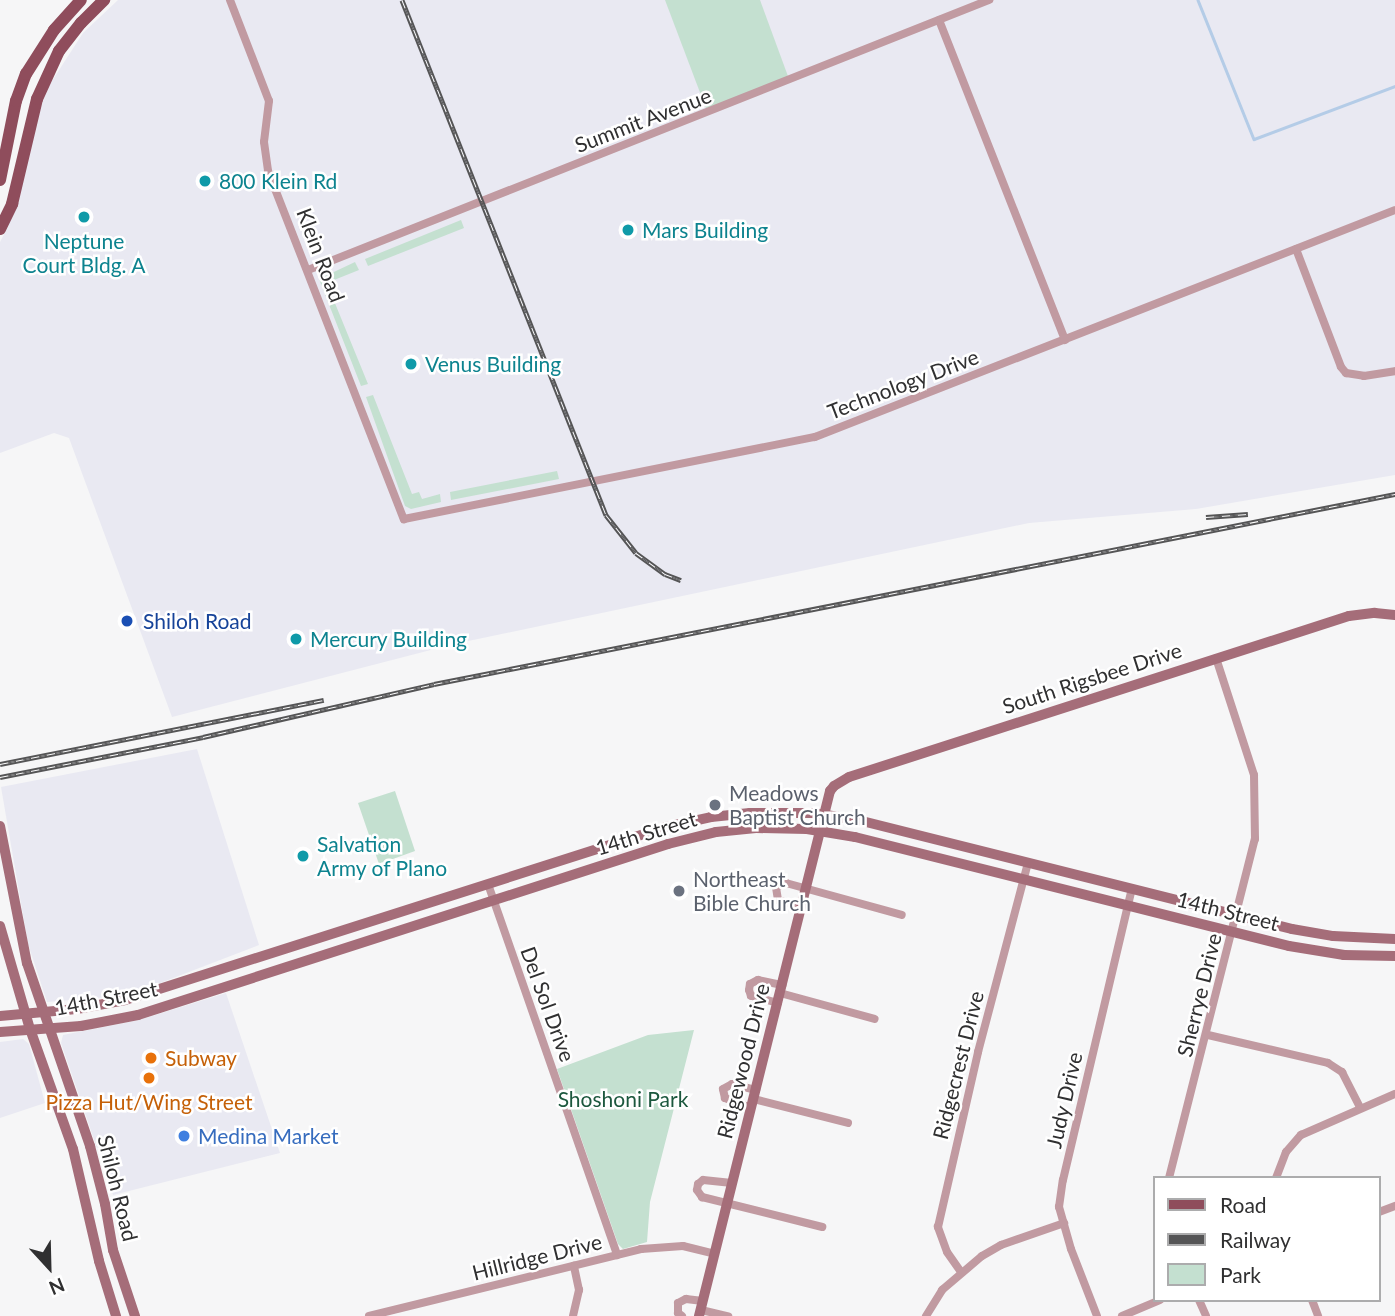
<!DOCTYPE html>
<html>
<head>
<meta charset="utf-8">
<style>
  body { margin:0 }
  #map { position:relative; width:1395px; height:1316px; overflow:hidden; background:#f6f6f7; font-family:Lato,sans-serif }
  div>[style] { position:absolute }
  .built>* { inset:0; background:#e9e9f2 }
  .green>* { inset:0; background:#c4e0d0 }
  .stream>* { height:2.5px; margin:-1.25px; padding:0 1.25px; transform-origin:1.25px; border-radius:1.25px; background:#b4cce7 }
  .street>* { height:8px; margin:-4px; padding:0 4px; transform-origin:4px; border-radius:4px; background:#c19aa1 }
  .secondary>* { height:10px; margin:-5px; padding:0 5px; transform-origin:5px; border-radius:5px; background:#a56d79 }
  .primary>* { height:12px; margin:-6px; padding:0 6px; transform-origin:6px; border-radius:6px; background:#8f4d5c }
  .rail>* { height:5px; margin-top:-2.5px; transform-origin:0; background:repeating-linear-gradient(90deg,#fff 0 8px,#555556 0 16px); box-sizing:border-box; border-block:2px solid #555556 }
  .dots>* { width:19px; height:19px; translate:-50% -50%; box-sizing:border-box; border:4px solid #fff; border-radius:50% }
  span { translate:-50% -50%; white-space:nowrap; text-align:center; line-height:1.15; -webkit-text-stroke:5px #fff; paint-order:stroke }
  .street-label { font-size:21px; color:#303031 }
  .culture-label { font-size:21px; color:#0d838f }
  .left { translate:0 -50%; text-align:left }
  .transit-label { font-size:21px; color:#164399 }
  .worship-label { font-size:21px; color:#5b616d }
  .food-label { font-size:21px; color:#c56008 }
  .park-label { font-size:21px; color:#1c583e }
  .shop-label { font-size:21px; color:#366cbe }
  .legend { position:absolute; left:1153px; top:1176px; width:228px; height:126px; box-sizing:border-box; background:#fff; border:2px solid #acacad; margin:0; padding:9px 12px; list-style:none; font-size:21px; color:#303031 }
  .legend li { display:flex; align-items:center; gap:14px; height:35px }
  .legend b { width:35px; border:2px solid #acacad }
  .north { position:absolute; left:14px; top:1232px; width:70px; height:70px; -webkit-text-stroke:5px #fff; paint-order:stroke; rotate:158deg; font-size:19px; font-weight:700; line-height:28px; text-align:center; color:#303031 }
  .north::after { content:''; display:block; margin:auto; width:24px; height:32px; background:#303031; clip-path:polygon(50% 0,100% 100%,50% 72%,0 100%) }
</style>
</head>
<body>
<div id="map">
  <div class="built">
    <i style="clip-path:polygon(118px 0,1395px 0,1395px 475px,1196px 509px,1029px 523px,454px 644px,172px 717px,69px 438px,54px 433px,0 453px,0 242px,8px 227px,38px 113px,50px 84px,83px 33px)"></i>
    <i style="clip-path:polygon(197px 749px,259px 945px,155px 985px,107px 997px,47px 1002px,28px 944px,1px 787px)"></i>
    <i style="clip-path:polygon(226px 993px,280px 1153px,113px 1195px,61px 1043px,63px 1035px,139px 1020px)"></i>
    <i style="clip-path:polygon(23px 1039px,29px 1044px,45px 1103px,0 1118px,0 1042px)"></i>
  </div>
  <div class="green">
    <i style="clip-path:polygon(665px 0,760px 0,789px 79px,707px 111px)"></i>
    <i style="clip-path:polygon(461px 220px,464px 228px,368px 266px,365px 259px)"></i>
    <i style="clip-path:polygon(355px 262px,359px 270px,334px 280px,336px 288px,330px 291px,368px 384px,361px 386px,319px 279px)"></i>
    <i style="clip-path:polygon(373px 395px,412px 494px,419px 492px,422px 499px,440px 494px,441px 502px,411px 509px,405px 506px,366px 397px)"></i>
    <i style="clip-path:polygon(557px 471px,559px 479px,451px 500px,450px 492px)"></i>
    <i style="clip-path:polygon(395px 791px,415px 851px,379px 864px,358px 803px)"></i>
    <i style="clip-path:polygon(694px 1030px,650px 1202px,647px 1242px,623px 1249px,618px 1244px,557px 1069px,648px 1035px)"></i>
  </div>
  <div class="stream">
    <i style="left:1198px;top:0;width:150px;rotate:68.1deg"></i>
    <i style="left:1254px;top:139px;width:151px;rotate:-20.6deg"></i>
  </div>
  <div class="street">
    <i style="left:230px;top:0;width:108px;rotate:68.9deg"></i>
    <i style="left:269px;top:101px;width:41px;rotate:97deg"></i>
    <i style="left:264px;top:142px;width:29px;rotate:82deg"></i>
    <i style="left:268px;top:171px;width:374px;rotate:68.7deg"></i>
    <i style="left:404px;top:519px;width:419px;rotate:-11.3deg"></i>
    <i style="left:815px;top:437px;width:623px;rotate:-21.37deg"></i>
    <i style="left:939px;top:20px;width:344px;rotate:68.5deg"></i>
    <i style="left:1296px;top:249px;width:126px;rotate:69.1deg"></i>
    <i style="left:1341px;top:367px;width:8px;rotate:50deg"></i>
    <i style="left:1346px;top:373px;width:18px;rotate:9deg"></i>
    <i style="left:1364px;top:376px;width:31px;rotate:-9deg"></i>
    <i style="left:308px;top:270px;width:733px;rotate:-21.63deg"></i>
    <i style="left:488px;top:884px;width:393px;rotate:70.8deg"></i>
    <i style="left:802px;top:907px;width:25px;rotate:-164deg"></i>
    <i style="left:778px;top:900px;width:13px;rotate:-99deg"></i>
    <i style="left:776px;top:887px;width:11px;rotate:-22deg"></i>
    <i style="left:786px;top:883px;width:120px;rotate:15.4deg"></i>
    <i style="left:780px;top:993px;width:98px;rotate:15.3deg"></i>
    <i style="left:778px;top:1003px;width:28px;rotate:-165deg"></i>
    <i style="left:751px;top:996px;width:6px;rotate:-108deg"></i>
    <i style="left:749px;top:990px;width:6px;rotate:-81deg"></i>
    <i style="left:750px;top:984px;width:9px;rotate:-27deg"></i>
    <i style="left:758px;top:980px;width:25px;rotate:12deg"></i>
    <i style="left:1208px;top:1035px;width:123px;rotate:13.1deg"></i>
    <i style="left:1328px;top:1063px;width:17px;rotate:33deg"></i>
    <i style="left:1342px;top:1072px;width:39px;rotate:63deg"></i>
    <i style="left:754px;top:1099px;width:97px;rotate:14.3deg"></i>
    <i style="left:751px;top:1108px;width:28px;rotate:-159deg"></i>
    <i style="left:725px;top:1098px;width:9px;rotate:-103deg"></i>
    <i style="left:723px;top:1089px;width:10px;rotate:-29deg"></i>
    <i style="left:732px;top:1084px;width:25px;rotate:14deg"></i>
    <i style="left:1169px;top:1178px;width:350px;rotate:-75.8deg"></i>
    <i style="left:1255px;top:839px;width:64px;rotate:-90.9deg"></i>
    <i style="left:1254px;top:775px;width:123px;rotate:-108deg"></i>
    <i style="left:1276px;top:1178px;width:28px;rotate:-69deg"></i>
    <i style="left:1286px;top:1152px;width:23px;rotate:-49deg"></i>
    <i style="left:1301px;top:1135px;width:103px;rotate:-23.6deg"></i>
    <i style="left:732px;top:1183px;width:29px;rotate:-174deg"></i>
    <i style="left:703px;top:1180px;width:6px;rotate:141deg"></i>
    <i style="left:698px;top:1184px;width:6px;rotate:99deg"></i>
    <i style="left:697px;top:1190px;width:9px;rotate:54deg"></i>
    <i style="left:702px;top:1197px;width:124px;rotate:14deg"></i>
    <i style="left:1379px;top:1212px;width:17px;rotate:-21deg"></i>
    <i style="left:961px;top:1272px;width:24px;rotate:-125deg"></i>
    <i style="left:947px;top:1252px;width:27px;rotate:-110deg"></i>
    <i style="left:938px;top:1227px;width:180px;rotate:-77.1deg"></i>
    <i style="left:978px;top:1052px;width:196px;rotate:-75.2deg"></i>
    <i style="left:1199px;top:1300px;width:17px;rotate:66deg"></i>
    <i style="left:1312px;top:1300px;width:17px;rotate:69deg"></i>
    <i style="left:701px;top:1310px;width:28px;rotate:13deg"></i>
    <i style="left:369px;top:1316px;width:280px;rotate:-13.8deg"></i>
    <i style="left:641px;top:1249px;width:42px;rotate:-4.1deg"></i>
    <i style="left:683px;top:1246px;width:33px;rotate:14deg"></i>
    <i style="left:573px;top:1316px;width:27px;rotate:-77deg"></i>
    <i style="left:579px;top:1290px;width:25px;rotate:-102deg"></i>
    <i style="left:682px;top:1316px;width:5px;rotate:-143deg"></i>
    <i style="left:678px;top:1313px;width:10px;rotate:-90deg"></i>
    <i style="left:678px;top:1303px;width:9px;rotate:-27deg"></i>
    <i style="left:686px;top:1299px;width:17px;rotate:7deg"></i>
    <i style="left:926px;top:1316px;width:31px;rotate:-58deg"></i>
    <i style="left:942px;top:1290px;width:52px;rotate:-40.4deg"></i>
    <i style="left:982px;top:1256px;width:22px;rotate:-30deg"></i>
    <i style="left:1001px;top:1245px;width:67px;rotate:-19.2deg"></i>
    <i style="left:1097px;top:1316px;width:72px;rotate:-111.2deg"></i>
    <i style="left:1071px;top:1249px;width:44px;rotate:-105.9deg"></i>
    <i style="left:1059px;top:1207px;width:27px;rotate:-82deg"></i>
    <i style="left:1063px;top:1180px;width:299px;rotate:-76.7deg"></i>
    <i style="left:1122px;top:1316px;width:41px;rotate:-22.8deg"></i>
  </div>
  <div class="secondary">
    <i style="left:0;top:826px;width:140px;rotate:78.9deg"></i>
    <i style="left:27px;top:963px;width:194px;rotate:71deg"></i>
    <i style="left:90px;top:1146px;width:60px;rotate:75.5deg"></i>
    <i style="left:105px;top:1204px;width:47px;rotate:80.1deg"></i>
    <i style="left:113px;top:1250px;width:70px;rotate:71.6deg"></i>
    <i style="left:0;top:926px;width:107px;rotate:73.8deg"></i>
    <i style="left:30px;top:1029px;width:127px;rotate:70.3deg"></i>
    <i style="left:73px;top:1149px;width:115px;rotate:76.9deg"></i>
    <i style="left:99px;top:1261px;width:58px;rotate:72.8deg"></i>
    <i style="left:0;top:1016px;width:77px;rotate:-5.2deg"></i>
    <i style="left:77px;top:1009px;width:49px;rotate:-10.6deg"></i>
    <i style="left:125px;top:1000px;width:568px;rotate:-17.73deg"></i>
    <i style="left:666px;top:827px;width:46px;rotate:-12.5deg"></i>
    <i style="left:711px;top:817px;width:39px;rotate:-6deg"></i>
    <i style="left:750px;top:813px;width:63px"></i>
    <i style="left:813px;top:813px;width:46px;rotate:8.8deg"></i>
    <i style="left:858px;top:820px;width:447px;rotate:14.1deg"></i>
    <i style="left:1292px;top:929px;width:42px;rotate:9.7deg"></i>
    <i style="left:1333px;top:936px;width:62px;rotate:2.8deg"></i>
    <i style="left:0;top:1032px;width:81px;rotate:-4.2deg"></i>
    <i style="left:81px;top:1026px;width:58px;rotate:-10.9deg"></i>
    <i style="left:138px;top:1015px;width:557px;rotate:-17.88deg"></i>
    <i style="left:668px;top:844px;width:49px;rotate:-14deg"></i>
    <i style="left:716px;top:832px;width:40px;rotate:-5.7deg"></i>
    <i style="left:756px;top:828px;width:51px;rotate:1.1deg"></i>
    <i style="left:807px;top:829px;width:49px;rotate:9.5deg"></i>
    <i style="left:855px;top:837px;width:447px;rotate:14.1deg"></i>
    <i style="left:1289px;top:946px;width:56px;rotate:9.3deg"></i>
    <i style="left:1344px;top:955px;width:51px;rotate:1.1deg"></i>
    <i style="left:699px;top:1316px;width:541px;rotate:-75.99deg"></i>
    <i style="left:830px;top:791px;width:6px;rotate:-51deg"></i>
    <i style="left:834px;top:786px;width:17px;rotate:-31deg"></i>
    <i style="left:849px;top:777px;width:525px;rotate:-17.85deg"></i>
    <i style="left:1349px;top:616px;width:26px;rotate:-7deg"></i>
    <i style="left:1375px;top:613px;width:20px;rotate:6deg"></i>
  </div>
  <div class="primary">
    <i style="left:0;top:180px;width:81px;rotate:-78.6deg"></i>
    <i style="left:16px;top:101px;width:29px;rotate:-70deg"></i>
    <i style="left:26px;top:74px;width:52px;rotate:-57.5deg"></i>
    <i style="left:54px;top:30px;width:40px;rotate:-48deg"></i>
    <i style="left:0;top:229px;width:28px;rotate:-64deg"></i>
    <i style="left:12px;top:204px;width:108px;rotate:-76.6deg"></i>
    <i style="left:37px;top:99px;width:53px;rotate:-65.4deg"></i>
    <i style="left:59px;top:51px;width:36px;rotate:-52deg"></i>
    <i style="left:81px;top:23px;width:33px;rotate:-45deg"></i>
  </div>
  <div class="rail">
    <i style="left:402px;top:0;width:554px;rotate:68.39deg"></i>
    <i style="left:606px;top:515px;width:48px;rotate:51.7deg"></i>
    <i style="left:636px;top:553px;width:36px;rotate:36deg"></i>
    <i style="left:665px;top:574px;width:17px;rotate:21deg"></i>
    <i style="left:1206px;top:517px;width:42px;rotate:-4.1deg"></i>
    <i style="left:0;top:764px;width:330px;rotate:-11.2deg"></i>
    <i style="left:0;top:777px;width:207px;rotate:-11.1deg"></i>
    <i style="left:203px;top:737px;width:237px;rotate:-12.9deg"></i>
    <i style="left:434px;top:684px;width:980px;rotate:-11.18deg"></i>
  </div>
  <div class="dots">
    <i style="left:205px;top:181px;background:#0f9aa8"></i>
    <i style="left:84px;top:217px;background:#0f9aa8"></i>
    <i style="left:628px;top:230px;background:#0f9aa8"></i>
    <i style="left:411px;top:364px;background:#0f9aa8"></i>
    <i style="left:127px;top:621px;background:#1a4fb4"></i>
    <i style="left:296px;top:639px;background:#0f9aa8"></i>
    <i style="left:715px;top:805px;background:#6b7280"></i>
    <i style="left:303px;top:856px;background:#0f9aa8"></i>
    <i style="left:679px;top:891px;background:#6b7280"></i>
    <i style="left:151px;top:1058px;background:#e8710a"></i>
    <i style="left:149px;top:1078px;background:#e8710a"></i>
    <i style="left:184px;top:1136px;background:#3f7fe0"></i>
  </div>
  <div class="street-label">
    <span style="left:643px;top:120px;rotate:-21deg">Summit Avenue</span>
    <span style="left:321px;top:255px;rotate:69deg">Klein Road</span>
    <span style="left:903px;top:384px;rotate:-21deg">Technology Drive</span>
    <span style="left:1092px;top:678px;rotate:-18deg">South Rigsbee Drive</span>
    <span style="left:646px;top:833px;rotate:-17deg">14th Street</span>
    <span style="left:1228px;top:911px;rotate:14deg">14th Street</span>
    <span style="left:1199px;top:995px;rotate:-76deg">Sherrye Drive</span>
    <span style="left:106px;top:998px;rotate:-11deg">14th Street</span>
    <span style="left:548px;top:1004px;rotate:70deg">Del Sol Drive</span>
    <span style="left:743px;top:1061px;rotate:-76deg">Ridgewood Drive</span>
    <span style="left:958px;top:1065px;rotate:-76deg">Ridgecrest Drive</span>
    <span style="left:1064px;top:1100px;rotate:-77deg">Judy Drive</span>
    <span style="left:118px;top:1188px;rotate:76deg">Shiloh Road</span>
    <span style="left:537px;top:1257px;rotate:-14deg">Hillridge Drive</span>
  </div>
  <div class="culture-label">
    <span class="left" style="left:219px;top:181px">800 Klein Rd</span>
    <span class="left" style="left:642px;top:230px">Mars Building</span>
    <span style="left:84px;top:253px">Neptune<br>Court Bldg. A</span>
    <span class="left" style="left:425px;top:364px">Venus Building</span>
    <span class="left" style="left:310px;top:639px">Mercury Building</span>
    <span class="left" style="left:317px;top:856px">Salvation<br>Army of Plano</span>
  </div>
  <div class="transit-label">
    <span class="left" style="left:143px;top:621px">Shiloh Road</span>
  </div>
  <div class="worship-label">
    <span class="left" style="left:729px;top:805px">Meadows<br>Baptist Church</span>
    <span class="left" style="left:693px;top:891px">Northeast<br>Bible Church</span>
  </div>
  <div class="food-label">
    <span class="left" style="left:165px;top:1058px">Subway</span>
    <span style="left:149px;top:1102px">Pizza Hut/Wing Street</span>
  </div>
  <div class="park-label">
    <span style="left:623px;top:1099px">Shoshoni Park</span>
  </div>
  <div class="shop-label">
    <span class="left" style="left:198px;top:1136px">Medina Market</span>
  </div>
  <ul class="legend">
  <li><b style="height:9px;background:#8f4d5c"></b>Road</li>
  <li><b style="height:9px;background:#555556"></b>Railway</li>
  <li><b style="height:19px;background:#c4e0d0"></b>Park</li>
  </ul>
  <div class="north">N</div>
</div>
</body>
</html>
